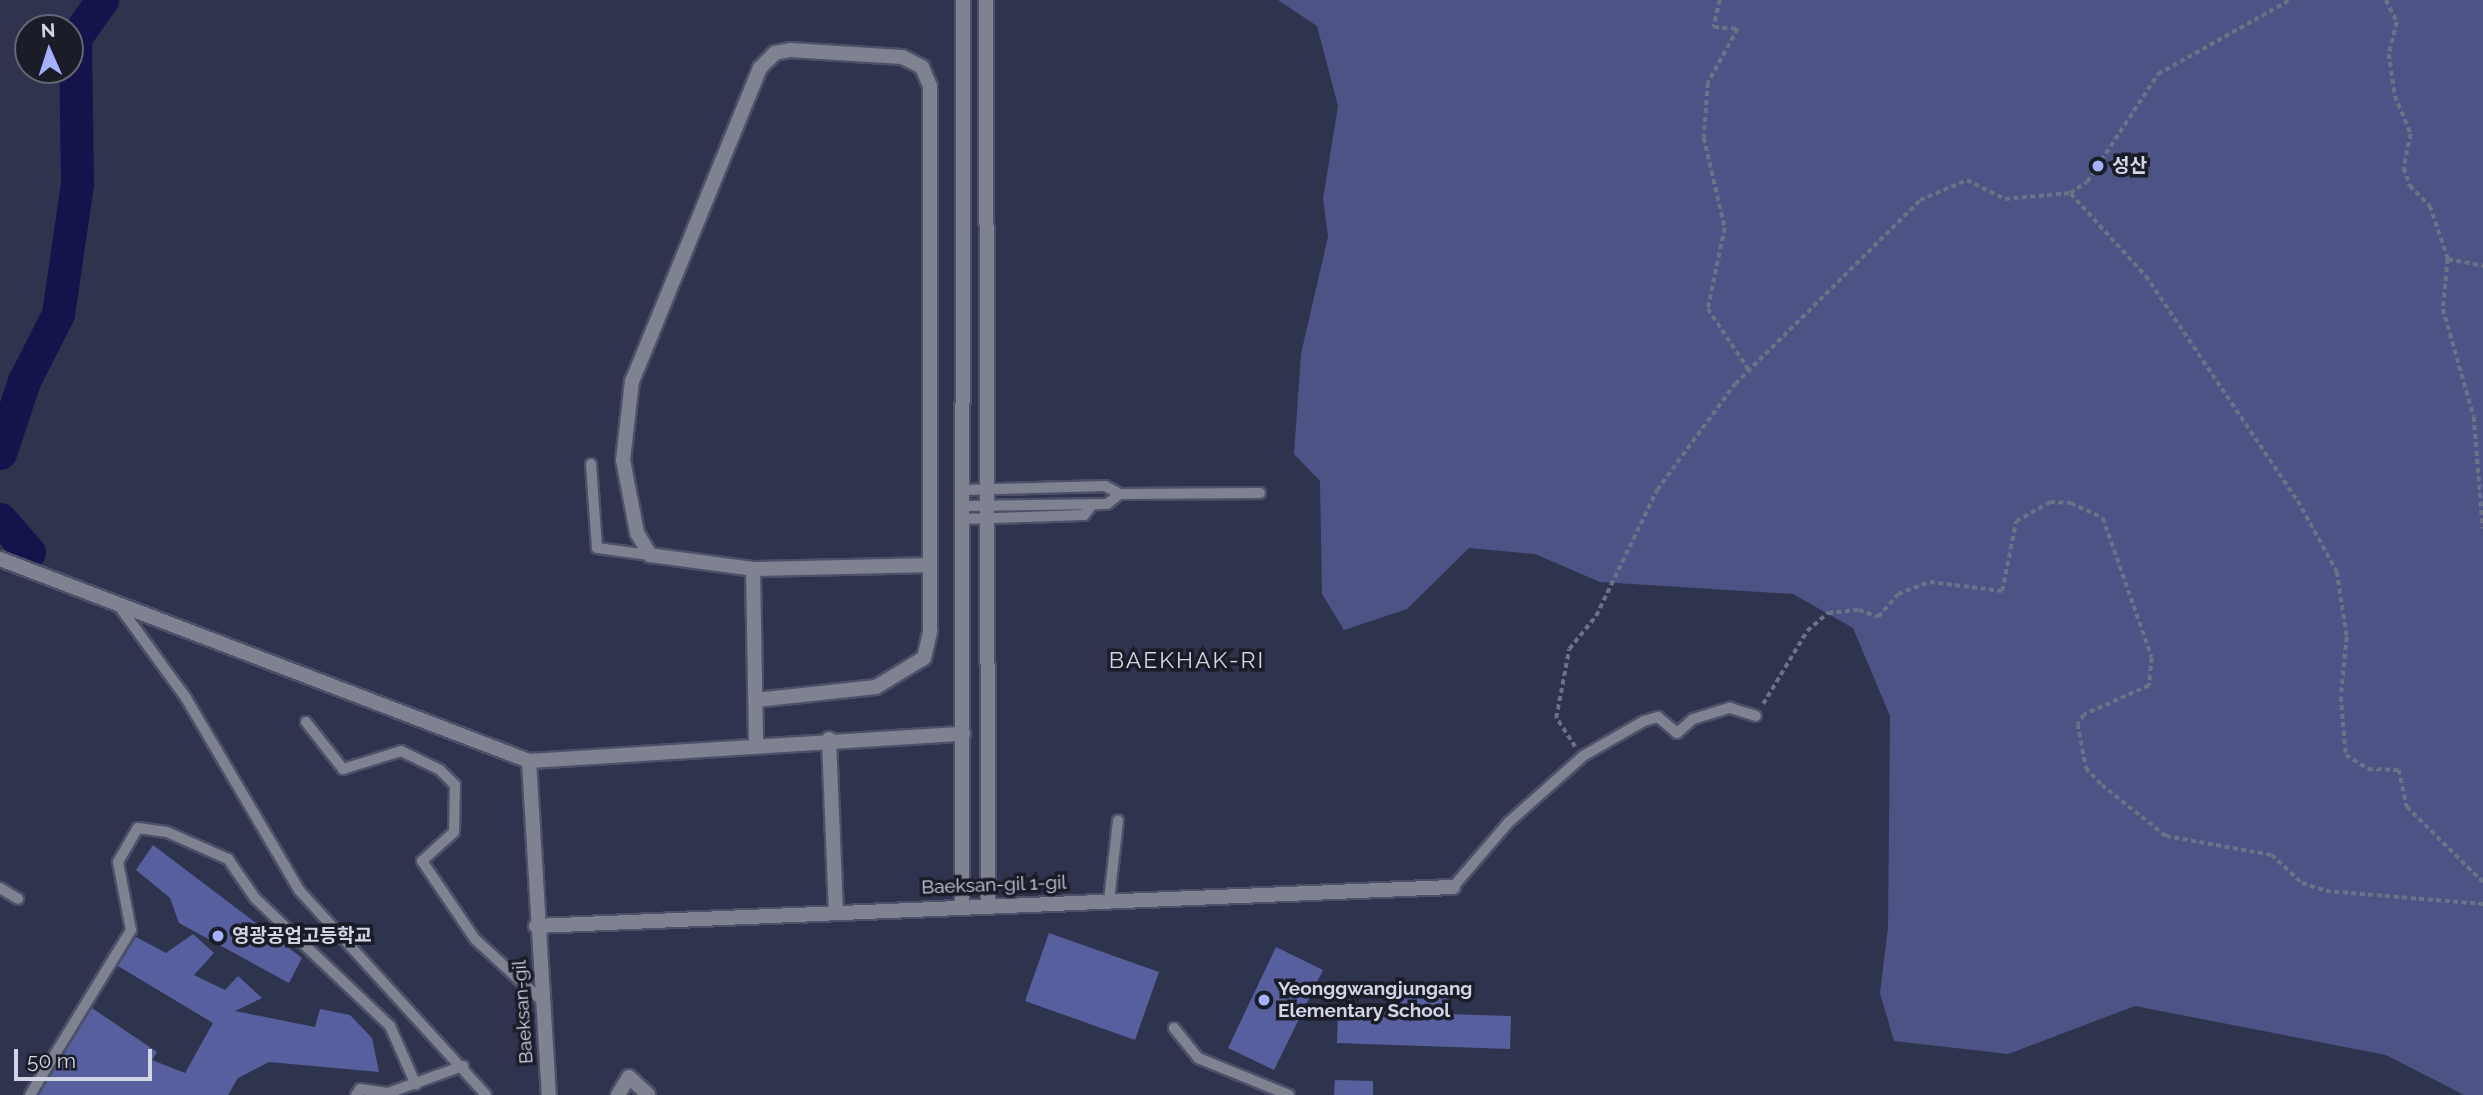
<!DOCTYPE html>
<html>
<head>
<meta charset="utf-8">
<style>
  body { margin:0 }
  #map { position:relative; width:2483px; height:1095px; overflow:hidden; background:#2f344e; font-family:Raleway,"Noto Sans KR",sans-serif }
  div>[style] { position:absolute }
  .green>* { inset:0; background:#4d5485 }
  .river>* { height:33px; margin:-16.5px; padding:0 16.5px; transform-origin:16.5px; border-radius:16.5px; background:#15134c }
  .building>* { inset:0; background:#575f9e }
  .path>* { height:3.5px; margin-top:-1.75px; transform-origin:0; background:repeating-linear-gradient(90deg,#6c7187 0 5px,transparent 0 8.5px) }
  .roads { filter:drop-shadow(2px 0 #4c5169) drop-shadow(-2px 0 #4c5169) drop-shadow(0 2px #4c5169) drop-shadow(0 -2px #4c5169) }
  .service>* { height:10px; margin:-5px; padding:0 5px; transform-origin:5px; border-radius:5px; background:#7f8290 }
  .minor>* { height:14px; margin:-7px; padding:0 7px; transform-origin:7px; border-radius:7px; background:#7f8290 }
  .dots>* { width:19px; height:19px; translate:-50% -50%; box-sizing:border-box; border:4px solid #1a1c28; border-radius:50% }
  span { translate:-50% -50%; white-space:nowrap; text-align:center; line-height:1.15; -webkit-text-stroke:7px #1a1c28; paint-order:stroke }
  .poi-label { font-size:19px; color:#d1d5e5; font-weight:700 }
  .left { translate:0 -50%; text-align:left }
  .street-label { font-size:19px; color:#d1d5e5 }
  .quarter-label { font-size:23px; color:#d1d5e5; letter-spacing:2px }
  .north { position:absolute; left:14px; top:14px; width:70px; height:70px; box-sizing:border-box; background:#1a1c28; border:2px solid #636674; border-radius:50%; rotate:357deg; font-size:19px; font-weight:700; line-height:28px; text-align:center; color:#d1d5e5 }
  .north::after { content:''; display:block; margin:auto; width:24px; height:32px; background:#a5b1fc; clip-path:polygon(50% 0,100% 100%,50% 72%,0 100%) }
  .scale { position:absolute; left:14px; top:1049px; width:138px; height:32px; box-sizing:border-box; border:4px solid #d1d5e5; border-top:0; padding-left:9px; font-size:21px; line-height:24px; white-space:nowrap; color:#d1d5e5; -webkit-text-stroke:5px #1a1c28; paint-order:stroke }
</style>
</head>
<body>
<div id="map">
  <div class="green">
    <i style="clip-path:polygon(1278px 0,2483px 0,2483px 1095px,2464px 1095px,2386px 1055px,2135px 1006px,2008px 1054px,1894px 1041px,1880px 993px,1888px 928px,1890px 716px,1853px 628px,1793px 594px,1600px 582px,1535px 554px,1469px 548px,1407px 609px,1344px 630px,1322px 594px,1320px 481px,1294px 454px,1301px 354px,1328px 237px,1323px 199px,1338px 106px,1317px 26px)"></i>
  </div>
  <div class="river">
    <i style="left:0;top:453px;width:76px;rotate:-71.6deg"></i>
    <i style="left:24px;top:381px;width:75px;rotate:-63.1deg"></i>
    <i style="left:58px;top:314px;width:131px;rotate:-81.7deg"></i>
    <i style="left:77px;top:184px;width:146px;rotate:-90.8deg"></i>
    <i style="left:75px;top:38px;width:47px;rotate:-54.6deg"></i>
    <i style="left:0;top:519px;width:44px;rotate:48.7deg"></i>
  </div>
  <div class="building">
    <i style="clip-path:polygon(153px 845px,302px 958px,289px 983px,179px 923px,170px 898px,136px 870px)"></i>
    <i style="clip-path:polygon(1049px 933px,1159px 972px,1135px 1040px,1025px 1001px)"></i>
    <i style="clip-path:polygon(193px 934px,214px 953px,194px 975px,225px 990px,238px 976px,262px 998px,235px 1011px,315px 1027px,320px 1009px,350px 1015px,372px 1038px,379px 1072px,269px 1062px,238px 1078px,228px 1095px,39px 1095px,92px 1008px,157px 1052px,152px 1060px,185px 1073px,213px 1023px,118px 966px,136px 937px,166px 953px)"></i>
    <i style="clip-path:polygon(1276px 947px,1323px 970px,1274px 1070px,1228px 1048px)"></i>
    <i style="clip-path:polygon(1397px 990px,1449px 992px,1448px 1014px,1511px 1016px,1510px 1049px,1337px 1043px,1338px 1010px,1396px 1012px)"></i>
    <i style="clip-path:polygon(1335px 1080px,1373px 1081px,1373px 1095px,1334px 1095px)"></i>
  </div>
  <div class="path">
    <i style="left:1720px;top:0;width:28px;rotate:103deg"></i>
    <i style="left:1714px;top:27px;width:24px;rotate:5deg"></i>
    <i style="left:1738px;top:29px;width:62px;rotate:119.1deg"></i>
    <i style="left:1708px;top:83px;width:55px;rotate:94.2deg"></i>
    <i style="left:1704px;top:138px;width:92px;rotate:76.9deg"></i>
    <i style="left:1725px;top:228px;width:83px;rotate:101.9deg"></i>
    <i style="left:1708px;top:309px;width:77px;rotate:56.1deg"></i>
    <i style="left:2386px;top:0;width:25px;rotate:63deg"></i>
    <i style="left:2397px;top:22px;width:33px;rotate:104deg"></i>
    <i style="left:2389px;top:54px;width:42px;rotate:81.9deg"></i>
    <i style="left:2395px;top:96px;width:41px;rotate:67.2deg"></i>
    <i style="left:2411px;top:134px;width:35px;rotate:102deg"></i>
    <i style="left:2404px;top:168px;width:19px;rotate:72deg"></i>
    <i style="left:2410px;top:186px;width:28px;rotate:45deg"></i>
    <i style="left:2430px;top:206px;width:56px;rotate:71.2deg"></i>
    <i style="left:2448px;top:259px;width:50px;rotate:95.7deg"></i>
    <i style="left:2443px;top:309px;width:112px;rotate:74deg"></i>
    <i style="left:2474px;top:417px;width:112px;rotate:85.4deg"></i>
    <i style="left:2071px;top:194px;width:111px;rotate:47.6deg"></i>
    <i style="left:2146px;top:276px;width:272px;rotate:56deg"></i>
    <i style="left:2298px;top:501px;width:81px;rotate:61.2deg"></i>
    <i style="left:2337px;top:572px;width:66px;rotate:81.3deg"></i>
    <i style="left:2347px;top:637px;width:60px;rotate:95.7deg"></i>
    <i style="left:2341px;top:697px;width:58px;rotate:85.1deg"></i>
    <i style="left:2346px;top:755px;width:26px;rotate:32deg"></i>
    <i style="left:2368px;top:769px;width:31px;rotate:2deg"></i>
    <i style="left:2399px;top:770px;width:38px;rotate:78deg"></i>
    <i style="left:2407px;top:807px;width:107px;rotate:44.6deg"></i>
    <i style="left:2448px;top:259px;width:36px;rotate:11deg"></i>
    <i style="left:1763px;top:704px;width:85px;rotate:-58.9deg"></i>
    <i style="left:1807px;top:631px;width:28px;rotate:-41deg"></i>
    <i style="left:1828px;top:613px;width:31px;rotate:-6deg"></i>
    <i style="left:1859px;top:610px;width:20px;rotate:20deg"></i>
    <i style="left:1878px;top:617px;width:30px;rotate:-49deg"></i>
    <i style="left:1898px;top:594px;width:34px;rotate:-21deg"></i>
    <i style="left:1930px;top:582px;width:73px;rotate:7.1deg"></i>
    <i style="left:2002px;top:591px;width:71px;rotate:-78.7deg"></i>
    <i style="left:2016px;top:521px;width:39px;rotate:-29deg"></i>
    <i style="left:2050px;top:502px;width:21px;rotate:3deg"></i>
    <i style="left:2071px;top:503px;width:35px;rotate:25deg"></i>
    <i style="left:2103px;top:518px;width:148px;rotate:70.7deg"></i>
    <i style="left:2152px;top:658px;width:28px;rotate:96deg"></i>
    <i style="left:2149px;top:686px;width:71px;rotate:156deg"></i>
    <i style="left:2084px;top:715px;width:11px;rotate:124deg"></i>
    <i style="left:2078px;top:724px;width:45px;rotate:79.7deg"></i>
    <i style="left:2086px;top:768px;width:23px;rotate:47deg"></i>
    <i style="left:2102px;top:785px;width:82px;rotate:38.6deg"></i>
    <i style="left:2166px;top:836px;width:108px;rotate:10.2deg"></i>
    <i style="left:2272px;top:855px;width:41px;rotate:43deg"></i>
    <i style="left:2302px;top:883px;width:25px;rotate:18deg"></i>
    <i style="left:2326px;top:891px;width:158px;rotate:4.7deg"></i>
    <i style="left:1575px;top:747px;width:35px;rotate:-123deg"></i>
    <i style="left:1556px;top:718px;width:70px;rotate:-79.3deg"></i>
    <i style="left:1569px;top:649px;width:43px;rotate:-50.7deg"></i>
    <i style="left:1596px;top:616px;width:140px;rotate:-64.2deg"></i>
    <i style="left:1657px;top:490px;width:132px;rotate:-53.7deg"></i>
    <i style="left:1735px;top:384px;width:261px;rotate:-44.8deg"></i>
    <i style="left:1920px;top:200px;width:51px;rotate:-23.1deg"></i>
    <i style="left:1967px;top:180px;width:42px;rotate:26.6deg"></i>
    <i style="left:2005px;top:199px;width:65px;rotate:-5.3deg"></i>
    <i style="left:2070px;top:193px;width:20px;rotate:-33deg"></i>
    <i style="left:2087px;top:182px;width:129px;rotate:-56.7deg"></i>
    <i style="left:2158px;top:74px;width:151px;rotate:-29.3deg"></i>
  </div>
  <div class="roads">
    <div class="service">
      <i style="left:591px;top:464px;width:84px;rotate:85.9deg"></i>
      <i style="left:597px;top:548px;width:53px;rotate:7.5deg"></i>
      <i style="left:964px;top:490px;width:141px;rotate:-1.6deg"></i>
      <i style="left:1105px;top:486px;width:17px;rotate:28deg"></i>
      <i style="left:1120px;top:494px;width:140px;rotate:-0.4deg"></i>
      <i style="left:964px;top:506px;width:143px;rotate:-0.8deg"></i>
      <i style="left:1107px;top:504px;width:16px;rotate:-38deg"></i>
      <i style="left:964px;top:519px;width:120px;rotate:-1.9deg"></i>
      <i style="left:1084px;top:515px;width:14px;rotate:-51deg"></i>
      <i style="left:119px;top:606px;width:114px;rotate:53.9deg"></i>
      <i style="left:186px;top:698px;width:223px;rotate:59.5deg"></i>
      <i style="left:299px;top:890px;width:277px;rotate:47.6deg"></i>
      <i style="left:306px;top:722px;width:60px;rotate:51.8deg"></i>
      <i style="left:343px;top:769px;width:61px;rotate:-17.2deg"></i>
      <i style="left:401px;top:751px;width:43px;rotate:26deg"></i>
      <i style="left:440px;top:770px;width:21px;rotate:45deg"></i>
      <i style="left:455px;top:785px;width:47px;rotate:91.2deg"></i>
      <i style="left:454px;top:832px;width:43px;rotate:137.8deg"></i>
      <i style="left:422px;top:861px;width:94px;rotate:55.8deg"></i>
      <i style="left:475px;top:939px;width:90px;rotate:42.7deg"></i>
      <i style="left:1453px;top:887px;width:86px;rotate:-49.3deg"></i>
      <i style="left:1509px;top:822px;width:99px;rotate:-41.7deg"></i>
      <i style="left:1583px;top:756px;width:70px;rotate:-29.8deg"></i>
      <i style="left:1644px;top:721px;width:15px;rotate:-16deg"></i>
      <i style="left:1658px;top:717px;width:25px;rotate:40deg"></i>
      <i style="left:1677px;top:733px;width:21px;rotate:-41deg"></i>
      <i style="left:1693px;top:719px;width:39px;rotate:-17deg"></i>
      <i style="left:1730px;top:708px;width:27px;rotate:17deg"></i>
      <i style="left:0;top:888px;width:21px;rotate:31deg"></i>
      <i style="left:1109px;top:900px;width:80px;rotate:-83.5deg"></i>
      <i style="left:1174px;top:1028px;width:38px;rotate:51deg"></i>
      <i style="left:1198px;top:1058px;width:98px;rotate:22.1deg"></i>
      <i style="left:30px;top:1095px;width:193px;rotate:-58.5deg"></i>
      <i style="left:131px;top:930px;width:69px;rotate:-100.8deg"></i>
      <i style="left:118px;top:862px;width:39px;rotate:-60deg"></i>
      <i style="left:138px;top:828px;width:29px;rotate:8deg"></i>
      <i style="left:167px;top:832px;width:67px;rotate:23.9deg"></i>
      <i style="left:228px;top:859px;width:47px;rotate:55.3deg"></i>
      <i style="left:255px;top:898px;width:186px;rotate:43.5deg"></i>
      <i style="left:390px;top:1026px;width:64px;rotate:66.2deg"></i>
      <i style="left:356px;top:1095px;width:7px;rotate:-56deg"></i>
      <i style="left:360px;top:1089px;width:28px;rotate:8deg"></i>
      <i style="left:388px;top:1093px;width:80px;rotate:-19.8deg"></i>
    </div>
    <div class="minor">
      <i style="left:986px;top:0;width:905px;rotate:89.87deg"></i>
      <i style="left:0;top:559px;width:566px;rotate:20.9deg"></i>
      <i style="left:529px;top:761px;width:335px;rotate:86.6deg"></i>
      <i style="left:753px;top:569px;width:173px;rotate:-1.3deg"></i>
      <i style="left:756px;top:700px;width:121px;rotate:-6.2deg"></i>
      <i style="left:876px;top:687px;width:56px;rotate:-31.1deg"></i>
      <i style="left:924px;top:658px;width:28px;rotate:-77deg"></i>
      <i style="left:930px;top:631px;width:545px;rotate:-90deg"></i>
      <i style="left:930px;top:86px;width:21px;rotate:-113deg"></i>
      <i style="left:922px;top:67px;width:22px;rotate:-153deg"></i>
      <i style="left:902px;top:57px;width:112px;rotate:-176.4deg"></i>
      <i style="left:790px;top:50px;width:15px;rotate:169deg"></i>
      <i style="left:775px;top:53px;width:21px;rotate:135deg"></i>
      <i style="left:760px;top:68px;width:338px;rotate:112.2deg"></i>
      <i style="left:632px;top:381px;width:80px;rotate:96.5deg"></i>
      <i style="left:623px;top:460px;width:74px;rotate:79.1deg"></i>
      <i style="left:637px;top:533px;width:26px;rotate:59deg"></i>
      <i style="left:650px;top:555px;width:104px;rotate:7.7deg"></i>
      <i style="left:753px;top:569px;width:176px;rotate:89deg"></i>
      <i style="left:829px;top:739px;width:172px;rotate:87.7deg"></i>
      <i style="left:529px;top:761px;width:435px;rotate:-3.6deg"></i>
      <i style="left:962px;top:906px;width:906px;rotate:-89.94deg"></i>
      <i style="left:536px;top:926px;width:918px;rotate:-2.44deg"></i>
      <i style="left:618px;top:1095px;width:21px;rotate:-59deg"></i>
      <i style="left:629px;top:1077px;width:26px;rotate:43deg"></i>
    </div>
  </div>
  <div class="dots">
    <i style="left:2098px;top:166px;background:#a5b1fc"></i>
    <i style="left:218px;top:936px;background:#a5b1fc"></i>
    <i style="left:1264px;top:1000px;background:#a5b1fc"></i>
  </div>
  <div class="poi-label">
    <span class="left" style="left:2112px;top:166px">성산</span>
    <span class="left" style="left:232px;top:936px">영광공업고등학교</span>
    <span class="left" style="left:1278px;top:1000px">Yeonggwangjungang<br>Elementary School</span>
  </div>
  <div class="street-label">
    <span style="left:994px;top:885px;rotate:-2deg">Baeksan-gil 1-gil</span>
    <span style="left:523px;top:1012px;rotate:-94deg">Baeksan-gil</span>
  </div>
  <div class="quarter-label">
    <span style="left:1187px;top:660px">BAEKHAK-RI</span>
  </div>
  <div class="north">N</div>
  <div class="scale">50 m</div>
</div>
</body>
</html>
